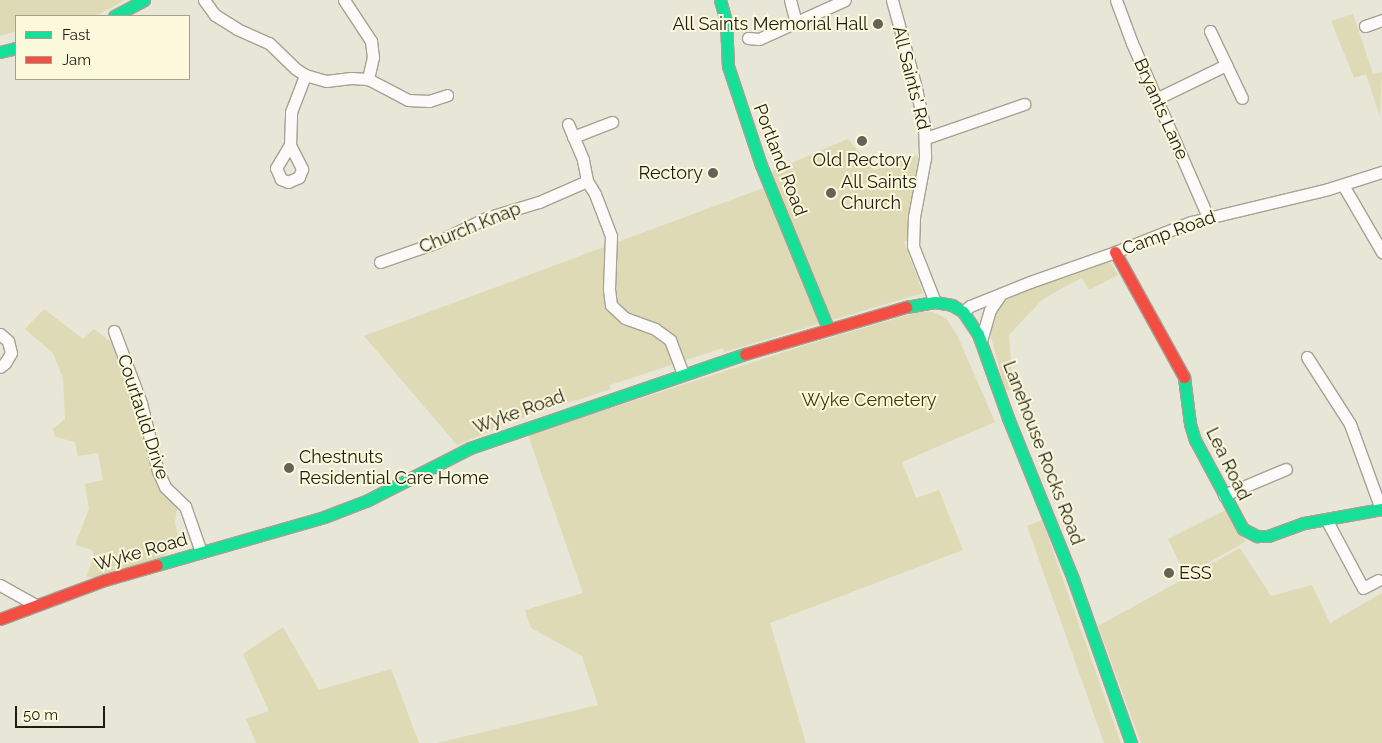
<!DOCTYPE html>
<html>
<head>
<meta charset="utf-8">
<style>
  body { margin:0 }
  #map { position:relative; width:1382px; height:743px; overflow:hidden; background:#e8e6d6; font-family:Raleway,sans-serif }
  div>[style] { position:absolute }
  .green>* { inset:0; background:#dedab5 }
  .roads { filter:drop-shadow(1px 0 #a4a296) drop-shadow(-1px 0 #a4a296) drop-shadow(0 1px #a4a296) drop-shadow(0 -1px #a4a296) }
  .street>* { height:11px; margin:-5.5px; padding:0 5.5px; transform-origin:5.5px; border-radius:5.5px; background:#fcfbf9 }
  .fast>* { height:11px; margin:-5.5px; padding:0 5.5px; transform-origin:5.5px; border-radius:5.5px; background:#16e098 }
  .jam>* { height:11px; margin:-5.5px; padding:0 5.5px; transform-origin:5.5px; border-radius:5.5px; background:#f24e42 }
  .dots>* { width:14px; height:14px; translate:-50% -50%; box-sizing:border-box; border:2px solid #fcf9dc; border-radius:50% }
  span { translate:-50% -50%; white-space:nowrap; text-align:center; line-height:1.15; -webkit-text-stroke:4px #fcf9dc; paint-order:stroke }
  .poi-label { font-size:18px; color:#1e1d12 }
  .right { translate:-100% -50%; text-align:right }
  .left { translate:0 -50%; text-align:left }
  .street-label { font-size:18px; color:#1e1d12 }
  .park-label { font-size:18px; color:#3f3800 }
  .legend { position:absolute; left:15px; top:15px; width:175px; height:65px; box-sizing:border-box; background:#fcf9dc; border:1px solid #a3a18b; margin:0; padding:6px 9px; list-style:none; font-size:15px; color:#1e1d12 }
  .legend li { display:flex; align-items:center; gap:10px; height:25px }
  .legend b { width:25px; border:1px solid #a3a18b }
  .scale { position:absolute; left:15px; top:706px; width:90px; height:22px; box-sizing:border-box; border:2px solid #1e1d12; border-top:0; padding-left:6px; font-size:15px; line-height:18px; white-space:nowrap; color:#1e1d12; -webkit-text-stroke:4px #fcf9dc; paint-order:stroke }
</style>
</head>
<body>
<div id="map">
  <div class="green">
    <i style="clip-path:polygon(0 0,125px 0,96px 16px,16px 16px,16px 31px,0 36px)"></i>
    <i style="clip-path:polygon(1353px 14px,1373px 74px,1382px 72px,1380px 117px,1366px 74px,1354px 78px,1331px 21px)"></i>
    <i style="clip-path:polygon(848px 139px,874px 170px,918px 155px,908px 240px,904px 242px,923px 293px,724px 352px,723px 348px,610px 385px,611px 389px,527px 416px,457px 445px,364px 336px,766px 187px,768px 173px)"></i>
    <i style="clip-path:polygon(1109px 261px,1118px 275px,1089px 290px,1082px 278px,1064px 287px,1042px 300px,1009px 335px,1013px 390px,1005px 390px,991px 337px,990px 325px,993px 314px,999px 304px,1022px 292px)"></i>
    <i style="clip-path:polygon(44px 309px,83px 339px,94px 329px,116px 346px,138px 404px,157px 474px,178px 502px,175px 523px,178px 536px,163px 558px,95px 578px,86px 577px,94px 555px,92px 550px,75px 545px,89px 509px,85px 484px,103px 480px,98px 453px,78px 456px,75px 442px,55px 437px,53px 429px,65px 419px,63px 378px,53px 353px,25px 329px)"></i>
    <i style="clip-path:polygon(918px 312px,933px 312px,946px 318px,957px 335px,995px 422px,902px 462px,916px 498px,939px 490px,963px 550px,770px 623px,806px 743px,437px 743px,598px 705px,582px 656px,531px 628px,525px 610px,583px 593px,528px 435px,809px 344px)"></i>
    <i style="clip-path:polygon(1226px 510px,1239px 535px,1246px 541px,1186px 576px,1168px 539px)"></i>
    <i style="clip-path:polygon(1042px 520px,1121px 743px,1104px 743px,1027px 526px)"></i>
    <i style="clip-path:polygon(1240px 548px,1271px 596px,1312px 585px,1330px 623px,1382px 593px,1382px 743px,1141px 743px,1098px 626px)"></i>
    <i style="clip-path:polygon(283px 627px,319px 690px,391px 669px,419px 743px,256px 743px,246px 719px,269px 711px,243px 654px)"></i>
  </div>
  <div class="roads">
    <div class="street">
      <i style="left:204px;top:0;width:19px;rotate:54deg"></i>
      <i style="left:215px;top:15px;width:26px;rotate:32deg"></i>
      <i style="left:237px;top:29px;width:35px;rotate:24deg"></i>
      <i style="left:269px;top:43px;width:37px;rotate:44deg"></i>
      <i style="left:296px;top:69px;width:11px;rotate:34deg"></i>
      <i style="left:305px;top:75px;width:22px;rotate:16deg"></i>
      <i style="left:326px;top:81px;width:25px;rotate:-7deg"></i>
      <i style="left:351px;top:78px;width:17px;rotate:3deg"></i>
      <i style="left:368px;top:79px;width:45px;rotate:27.7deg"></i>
      <i style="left:408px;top:100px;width:21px;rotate:3deg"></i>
      <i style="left:429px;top:101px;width:19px;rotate:-18deg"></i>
      <i style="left:344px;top:0;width:49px;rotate:56.6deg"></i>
      <i style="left:371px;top:41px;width:16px;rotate:83deg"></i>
      <i style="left:373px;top:57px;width:23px;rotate:103deg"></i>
      <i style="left:790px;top:0;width:23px;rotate:75deg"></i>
      <i style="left:892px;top:0;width:87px;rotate:74.7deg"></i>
      <i style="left:915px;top:84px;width:42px;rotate:77.6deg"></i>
      <i style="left:924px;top:125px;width:33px;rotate:88deg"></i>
      <i style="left:925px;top:158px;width:60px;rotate:100.6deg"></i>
      <i style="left:914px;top:217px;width:29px;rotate:92deg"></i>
      <i style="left:913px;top:246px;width:60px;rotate:68.6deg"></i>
      <i style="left:1116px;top:0;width:46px;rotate:69.6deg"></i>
      <i style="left:1132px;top:43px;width:190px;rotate:66.4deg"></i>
      <i style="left:1365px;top:26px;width:18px;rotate:-19deg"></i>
      <i style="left:1210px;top:31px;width:74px;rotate:64.5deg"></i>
      <i style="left:748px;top:38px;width:11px;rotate:5deg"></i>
      <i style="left:759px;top:39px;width:94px;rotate:-24.4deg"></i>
      <i style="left:1158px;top:98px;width:76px;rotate:-25.9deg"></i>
      <i style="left:568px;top:124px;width:39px;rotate:67deg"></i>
      <i style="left:583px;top:160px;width:21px;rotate:79deg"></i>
      <i style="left:587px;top:181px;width:15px;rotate:58deg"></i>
      <i style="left:595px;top:194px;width:45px;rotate:69.1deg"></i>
      <i style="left:611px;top:236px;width:53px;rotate:92.2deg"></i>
      <i style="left:609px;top:289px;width:16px;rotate:83deg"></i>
      <i style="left:611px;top:305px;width:19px;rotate:43deg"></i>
      <i style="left:625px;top:318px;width:32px;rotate:20deg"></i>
      <i style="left:655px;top:329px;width:19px;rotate:36deg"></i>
      <i style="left:670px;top:340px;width:36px;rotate:69deg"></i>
      <i style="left:573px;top:137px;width:42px;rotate:-21deg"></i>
      <i style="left:926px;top:138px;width:104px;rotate:-19.1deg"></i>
      <i style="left:290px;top:145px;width:27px;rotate:63deg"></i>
      <i style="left:302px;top:169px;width:9px;rotate:111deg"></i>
      <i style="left:299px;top:177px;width:12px;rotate:156deg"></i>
      <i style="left:288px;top:182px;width:8px;rotate:-157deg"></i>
      <i style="left:281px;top:179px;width:12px;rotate:-114deg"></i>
      <i style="left:276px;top:168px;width:27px;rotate:-59deg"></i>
      <i style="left:290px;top:145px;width:33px;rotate:-88deg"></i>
      <i style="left:291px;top:112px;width:40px;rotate:-69deg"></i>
      <i style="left:1343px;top:185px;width:78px;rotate:59.8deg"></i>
      <i style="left:380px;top:262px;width:58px;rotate:-19.1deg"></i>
      <i style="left:435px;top:243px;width:57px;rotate:-26.1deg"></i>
      <i style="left:486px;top:218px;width:55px;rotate:-16.8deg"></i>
      <i style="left:539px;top:202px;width:52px;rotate:-23.6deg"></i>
      <i style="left:963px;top:312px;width:9px;rotate:-41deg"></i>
      <i style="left:970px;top:306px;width:65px;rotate:-21.8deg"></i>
      <i style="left:1030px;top:282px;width:90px;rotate:-19.4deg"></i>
      <i style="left:1115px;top:252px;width:82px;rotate:-21.5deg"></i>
      <i style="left:1191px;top:222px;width:141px;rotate:-13.5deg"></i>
      <i style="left:1328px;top:189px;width:57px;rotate:-17.5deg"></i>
      <i style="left:114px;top:331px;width:77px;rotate:69.4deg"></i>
      <i style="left:141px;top:403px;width:70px;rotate:76deg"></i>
      <i style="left:158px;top:471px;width:17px;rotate:66deg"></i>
      <i style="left:165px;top:487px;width:28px;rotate:44deg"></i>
      <i style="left:185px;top:506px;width:49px;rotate:70.8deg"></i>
      <i style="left:0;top:334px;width:11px;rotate:41deg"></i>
      <i style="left:8px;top:341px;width:12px;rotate:76deg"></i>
      <i style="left:11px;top:353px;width:12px;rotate:121deg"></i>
      <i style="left:5px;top:363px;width:6px;rotate:141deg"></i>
      <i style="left:981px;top:341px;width:32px;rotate:-74deg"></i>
      <i style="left:990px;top:310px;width:18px;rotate:-56deg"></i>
      <i style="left:1307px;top:357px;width:80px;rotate:57.3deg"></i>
      <i style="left:1350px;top:424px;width:90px;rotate:70deg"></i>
      <i style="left:1224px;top:495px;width:67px;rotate:-22.8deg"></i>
      <i style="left:1326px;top:519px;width:78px;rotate:61.8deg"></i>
      <i style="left:1363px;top:588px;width:17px;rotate:-28deg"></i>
      <i style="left:0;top:585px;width:41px;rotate:29.1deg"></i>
    </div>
    <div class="fast">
      <i style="left:720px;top:0;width:22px;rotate:74deg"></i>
      <i style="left:726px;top:21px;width:45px;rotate:87.5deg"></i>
      <i style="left:728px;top:66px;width:104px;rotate:71.6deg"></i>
      <i style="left:761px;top:165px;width:176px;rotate:67.7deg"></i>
      <i style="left:114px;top:16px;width:34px;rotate:-28deg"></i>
      <i style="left:0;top:52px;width:16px;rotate:-14deg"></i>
      <i style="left:906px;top:307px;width:29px;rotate:-10deg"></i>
      <i style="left:935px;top:302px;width:17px;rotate:10deg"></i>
      <i style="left:952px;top:305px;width:13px;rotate:32deg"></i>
      <i style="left:963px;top:312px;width:27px;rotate:56deg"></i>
      <i style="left:978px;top:334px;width:89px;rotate:70.3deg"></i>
      <i style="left:1008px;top:418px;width:174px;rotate:68deg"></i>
      <i style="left:1073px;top:579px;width:174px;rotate:70.5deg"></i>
      <i style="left:1184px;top:377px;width:47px;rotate:82.7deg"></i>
      <i style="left:1190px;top:424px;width:17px;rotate:73deg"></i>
      <i style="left:1195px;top:440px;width:101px;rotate:61.7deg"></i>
      <i style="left:1243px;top:529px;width:16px;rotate:27deg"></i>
      <i style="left:1257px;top:536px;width:11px"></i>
      <i style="left:1268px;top:536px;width:38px;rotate:-20deg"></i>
      <i style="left:1304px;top:523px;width:79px;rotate:-10.2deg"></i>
      <i style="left:157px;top:565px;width:174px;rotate:-16deg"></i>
      <i style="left:324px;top:517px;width:47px;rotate:-21.1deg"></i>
      <i style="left:368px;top:500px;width:114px;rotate:-27deg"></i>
      <i style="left:470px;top:448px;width:291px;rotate:-18.9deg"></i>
    </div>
    <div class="jam">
      <i style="left:1115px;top:252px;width:143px;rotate:61.1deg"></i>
      <i style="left:745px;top:354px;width:168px;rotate:-16.3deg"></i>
      <i style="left:0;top:619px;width:112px;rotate:-20.4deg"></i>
      <i style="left:105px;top:580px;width:54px;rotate:-16.1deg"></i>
    </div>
  </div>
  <div class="dots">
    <i style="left:878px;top:24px;background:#656357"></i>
    <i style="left:862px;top:141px;background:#656357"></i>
    <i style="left:713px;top:173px;background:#656357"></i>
    <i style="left:831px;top:193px;background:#656357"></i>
    <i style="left:289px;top:468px;background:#656357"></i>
    <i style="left:1169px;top:573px;background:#656357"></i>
  </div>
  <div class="poi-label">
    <span class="right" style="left:868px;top:24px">All Saints Memorial Hall</span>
    <span style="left:862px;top:160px">Old Rectory</span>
    <span class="right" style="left:703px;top:173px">Rectory</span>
    <span class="left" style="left:841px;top:193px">All Saints<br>Church</span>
    <span class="left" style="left:299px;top:468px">Chestnuts<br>Residential Care Home</span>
    <span class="left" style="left:1179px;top:573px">ESS</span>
  </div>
  <div class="street-label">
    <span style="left:911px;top:78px;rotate:76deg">All Saints' Rd</span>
    <span style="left:1161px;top:109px;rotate:66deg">Bryants Lane</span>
    <span style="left:780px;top:160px;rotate:69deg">Portland Road</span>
    <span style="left:470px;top:228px;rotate:-22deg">Church Knap</span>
    <span style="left:1169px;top:233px;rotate:-20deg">Camp Road</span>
    <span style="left:519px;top:412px;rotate:-20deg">Wyke Road</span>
    <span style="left:143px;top:417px;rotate:72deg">Courtauld Drive</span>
    <span style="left:1043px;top:453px;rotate:69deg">Lanehouse Rocks Road</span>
    <span style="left:1228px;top:464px;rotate:64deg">Lea Road</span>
    <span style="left:141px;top:552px;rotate:-16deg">Wyke Road</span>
  </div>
  <div class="park-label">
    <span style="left:869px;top:400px">Wyke Cemetery</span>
  </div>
  <ul class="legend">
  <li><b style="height:6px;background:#16e098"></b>Fast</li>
  <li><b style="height:6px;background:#f24e42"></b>Jam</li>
  </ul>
  <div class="scale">50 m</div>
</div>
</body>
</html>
